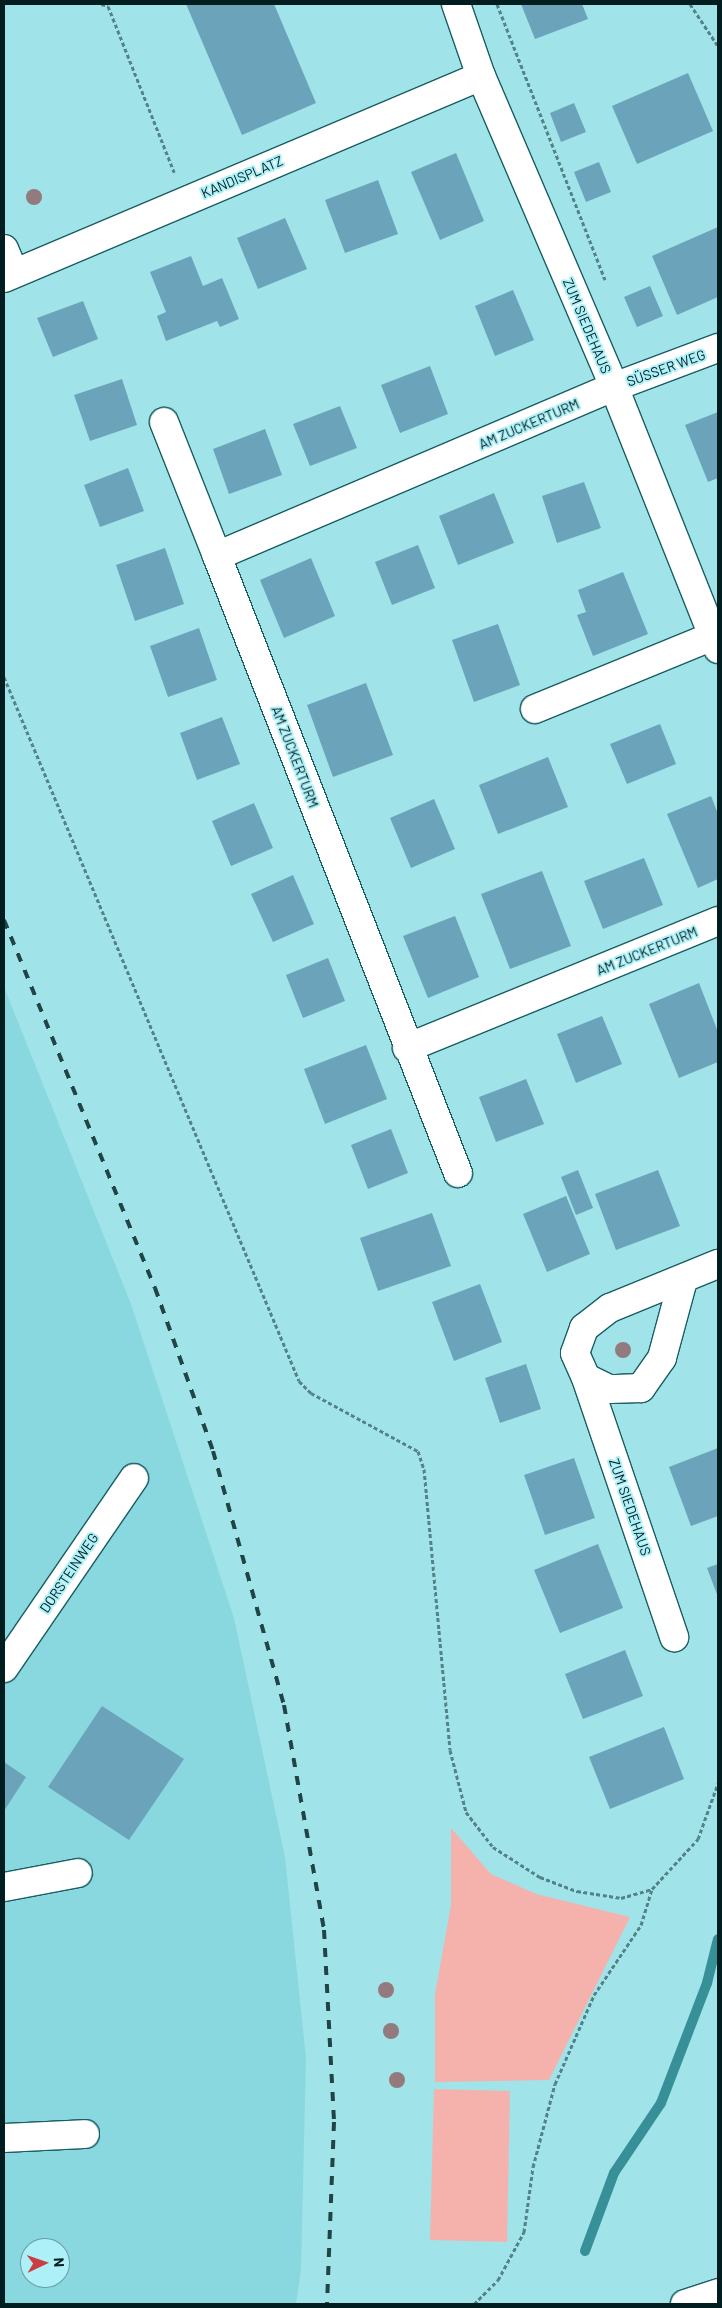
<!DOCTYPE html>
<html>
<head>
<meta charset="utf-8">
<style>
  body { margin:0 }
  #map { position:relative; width:722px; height:2308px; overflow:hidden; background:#a0e3e9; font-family:Barlow,sans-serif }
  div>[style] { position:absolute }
  .built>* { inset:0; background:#8ad8df }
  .green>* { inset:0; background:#f5b2ad }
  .stream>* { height:10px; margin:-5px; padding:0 5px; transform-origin:5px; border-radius:5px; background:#378f97 }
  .building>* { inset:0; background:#6ba4ba }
  .path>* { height:3px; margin-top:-1.5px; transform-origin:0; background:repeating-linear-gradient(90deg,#538287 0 4px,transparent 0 6.5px) }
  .roads { filter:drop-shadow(1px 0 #185e64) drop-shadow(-1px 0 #185e64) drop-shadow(0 1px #185e64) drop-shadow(0 -1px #185e64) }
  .minor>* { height:28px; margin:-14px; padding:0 14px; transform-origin:14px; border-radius:14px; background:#fff }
  .rail>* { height:4px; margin-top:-2px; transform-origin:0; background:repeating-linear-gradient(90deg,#214447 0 9px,transparent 0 18px) }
  .trees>* { width:16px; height:16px; margin:-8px; border-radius:50%; background:#927a7e }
  span { translate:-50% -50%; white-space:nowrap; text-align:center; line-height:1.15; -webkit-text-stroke:4px #adf0f7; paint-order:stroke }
  .street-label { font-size:14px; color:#021d20 }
  .frame { position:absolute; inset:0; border:5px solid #021d20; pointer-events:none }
  .north { position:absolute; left:20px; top:2238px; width:50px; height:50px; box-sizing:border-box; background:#adf0f7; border:1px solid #699ca1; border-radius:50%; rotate:87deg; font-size:14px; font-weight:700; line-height:20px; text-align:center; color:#021d20 }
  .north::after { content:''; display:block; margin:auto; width:18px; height:22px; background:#cc3d41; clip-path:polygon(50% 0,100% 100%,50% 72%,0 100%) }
</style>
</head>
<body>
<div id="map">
  <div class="built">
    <i style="clip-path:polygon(evenodd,4px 987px,131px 1304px,234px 1618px,285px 1857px,306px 2058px,301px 2270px,296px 2304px,4px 2304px,4px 987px,30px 2248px,60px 2248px,60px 2278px,30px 2278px,30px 2248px)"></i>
  </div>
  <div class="green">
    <i style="clip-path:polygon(451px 1828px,491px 1874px,536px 1894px,630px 1917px,549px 2080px,435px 2082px,435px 1994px,451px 1905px)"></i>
    <i style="clip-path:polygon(434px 2089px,510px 2091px,507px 2242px,430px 2240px)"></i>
  </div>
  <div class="stream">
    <i style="left:585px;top:2251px;width:83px;rotate:-69.6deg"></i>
    <i style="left:614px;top:2173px;width:84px;rotate:-56.1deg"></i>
    <i style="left:661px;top:2103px;width:129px;rotate:-69deg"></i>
    <i style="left:707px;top:1983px;width:45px;rotate:-76deg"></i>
  </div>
  <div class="building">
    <i style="clip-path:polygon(186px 4px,274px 4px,316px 103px,242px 135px)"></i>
    <i style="clip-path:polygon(521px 4px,582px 4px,588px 19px,535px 39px)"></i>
    <i style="clip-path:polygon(688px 73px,713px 131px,637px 164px,612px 106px)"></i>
    <i style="clip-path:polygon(574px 103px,586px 132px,561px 142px,550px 113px)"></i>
    <i style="clip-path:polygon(456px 153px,484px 221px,440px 240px,411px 172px)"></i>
    <i style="clip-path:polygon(599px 162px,611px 192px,586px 202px,574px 172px)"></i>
    <i style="clip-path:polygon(378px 180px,398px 234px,345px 253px,325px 200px)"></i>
    <i style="clip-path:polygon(285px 218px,307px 269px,258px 289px,237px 238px)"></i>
    <i style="clip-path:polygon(718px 227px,718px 297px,677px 315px,652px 256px)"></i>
    <i style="clip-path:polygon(191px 256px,203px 286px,222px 278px,239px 319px,220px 327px,217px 321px,166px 341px,157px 316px,166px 312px,150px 272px)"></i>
    <i style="clip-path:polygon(650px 286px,663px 316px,637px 327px,624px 297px)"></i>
    <i style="clip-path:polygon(513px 290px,534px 340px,495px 356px,475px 306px)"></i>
    <i style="clip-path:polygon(83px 301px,98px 339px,53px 357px,37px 318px)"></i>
    <i style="clip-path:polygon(430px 366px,448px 414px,400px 433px,381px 385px)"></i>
    <i style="clip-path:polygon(122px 379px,137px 425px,90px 441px,74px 395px)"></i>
    <i style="clip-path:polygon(340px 406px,357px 448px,310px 466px,293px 424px)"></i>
    <i style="clip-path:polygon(718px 412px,718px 478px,708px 482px,685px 425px)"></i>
    <i style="clip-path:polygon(265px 429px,282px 475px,229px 494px,213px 449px)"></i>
    <i style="clip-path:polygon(128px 468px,144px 511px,100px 527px,84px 485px)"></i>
    <i style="clip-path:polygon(584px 482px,601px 528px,557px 543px,542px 496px)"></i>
    <i style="clip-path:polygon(494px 493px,514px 543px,458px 565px,439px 516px)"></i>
    <i style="clip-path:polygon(418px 545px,435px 588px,392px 605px,375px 562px)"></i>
    <i style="clip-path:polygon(165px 548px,184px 604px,135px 621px,116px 565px)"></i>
    <i style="clip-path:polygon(311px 558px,335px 616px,284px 638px,260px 580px)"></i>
    <i style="clip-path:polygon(623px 572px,648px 634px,593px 656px,577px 615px,586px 612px,578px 590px)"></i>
    <i style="clip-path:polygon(498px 624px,520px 685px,474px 702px,452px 640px)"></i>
    <i style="clip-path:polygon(199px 628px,217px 680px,168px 697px,150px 646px)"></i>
    <i style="clip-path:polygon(366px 683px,393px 755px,333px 777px,307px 705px)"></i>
    <i style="clip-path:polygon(222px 717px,240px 764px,197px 780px,180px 733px)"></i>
    <i style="clip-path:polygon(660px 724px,676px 764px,627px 784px,610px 744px)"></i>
    <i style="clip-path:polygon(548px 757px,568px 807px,498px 834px,479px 785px)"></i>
    <i style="clip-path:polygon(711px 796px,718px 814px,718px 879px,698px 888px,667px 814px)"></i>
    <i style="clip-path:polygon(434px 799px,455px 849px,411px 868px,390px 818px)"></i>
    <i style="clip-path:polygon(254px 803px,273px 848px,231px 866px,212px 821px)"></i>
    <i style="clip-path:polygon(644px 858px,663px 905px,603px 929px,584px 881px)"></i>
    <i style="clip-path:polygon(542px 871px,571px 946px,510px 969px,481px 894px)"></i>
    <i style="clip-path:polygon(293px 875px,314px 924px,273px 942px,251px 894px)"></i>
    <i style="clip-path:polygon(455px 916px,479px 977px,428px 998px,403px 936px)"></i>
    <i style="clip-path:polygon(328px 958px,345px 1001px,303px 1018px,286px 975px)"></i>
    <i style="clip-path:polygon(699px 983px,718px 1032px,718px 1062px,679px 1078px,649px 1004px)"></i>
    <i style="clip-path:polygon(602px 1016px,622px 1064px,576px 1083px,557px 1034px)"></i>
    <i style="clip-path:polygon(366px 1045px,387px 1099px,325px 1124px,304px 1069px)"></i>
    <i style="clip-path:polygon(526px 1079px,544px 1124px,496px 1142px,479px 1097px)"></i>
    <i style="clip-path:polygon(391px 1129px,408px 1173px,368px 1189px,351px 1145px)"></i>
    <i style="clip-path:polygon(578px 1170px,593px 1208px,576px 1215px,561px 1177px)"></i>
    <i style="clip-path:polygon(658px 1170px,680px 1226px,616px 1250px,595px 1194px)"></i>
    <i style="clip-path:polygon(566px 1196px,590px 1254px,547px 1272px,523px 1214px)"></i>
    <i style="clip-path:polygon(432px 1213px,451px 1266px,378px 1291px,360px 1238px)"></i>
    <i style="clip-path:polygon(480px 1284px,502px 1342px,454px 1361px,432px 1302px)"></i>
    <i style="clip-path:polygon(526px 1364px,541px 1409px,500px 1423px,485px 1378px)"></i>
    <i style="clip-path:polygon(718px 1448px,718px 1516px,691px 1526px,669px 1467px)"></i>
    <i style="clip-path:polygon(574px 1458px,595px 1518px,545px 1535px,524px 1475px)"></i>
    <i style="clip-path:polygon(598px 1544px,623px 1608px,560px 1633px,534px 1570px)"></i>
    <i style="clip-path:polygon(718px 1564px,718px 1597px,707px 1568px)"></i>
    <i style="clip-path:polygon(625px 1650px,643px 1696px,583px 1719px,565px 1674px)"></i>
    <i style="clip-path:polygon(102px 1706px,184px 1759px,129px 1840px,48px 1787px)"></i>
    <i style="clip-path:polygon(664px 1727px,684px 1779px,610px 1809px,589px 1757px)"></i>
    <i style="clip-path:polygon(4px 1762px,26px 1777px,4px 1811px)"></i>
  </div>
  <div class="path">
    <i style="left:101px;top:4px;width:7px;rotate:16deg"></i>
    <i style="left:108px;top:6px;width:179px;rotate:68.3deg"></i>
    <i style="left:497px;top:4px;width:296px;rotate:68.6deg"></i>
    <i style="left:690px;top:4px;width:50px;rotate:56.3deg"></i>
    <i style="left:4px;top:677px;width:763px;rotate:67.26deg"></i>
    <i style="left:299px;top:1381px;width:17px;rotate:45deg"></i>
    <i style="left:311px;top:1393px;width:122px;rotate:28.5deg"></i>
    <i style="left:418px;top:1451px;width:19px;rotate:72deg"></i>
    <i style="left:424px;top:1469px;width:282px;rotate:84.7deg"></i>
    <i style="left:450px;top:1750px;width:64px;rotate:75.5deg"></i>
    <i style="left:466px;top:1812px;width:44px;rotate:52.4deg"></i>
    <i style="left:493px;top:1847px;width:56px;rotate:32.6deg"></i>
    <i style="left:540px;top:1877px;width:40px;rotate:21deg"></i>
    <i style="left:577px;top:1891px;width:45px;rotate:9deg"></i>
    <i style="left:621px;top:1898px;width:32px;rotate:-16deg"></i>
    <i style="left:652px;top:1889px;width:68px;rotate:-47.4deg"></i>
    <i style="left:698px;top:1839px;width:59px;rotate:-70.3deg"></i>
    <i style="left:474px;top:2304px;width:34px;rotate:-45deg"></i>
    <i style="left:498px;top:2280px;width:55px;rotate:-61.6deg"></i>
    <i style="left:524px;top:2232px;width:66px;rotate:-82.1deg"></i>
    <i style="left:533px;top:2167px;width:86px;rotate:-75.2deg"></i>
    <i style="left:555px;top:2084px;width:97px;rotate:-66.3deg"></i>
    <i style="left:594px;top:1995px;width:84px;rotate:-56.1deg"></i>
    <i style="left:641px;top:1925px;width:38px;rotate:-73deg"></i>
  </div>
  <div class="roads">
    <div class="minor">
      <i style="left:456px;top:4px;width:76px;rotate:70.9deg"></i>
      <i style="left:481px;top:76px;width:338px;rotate:66.8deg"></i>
      <i style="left:614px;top:387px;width:282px;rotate:68.3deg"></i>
      <i style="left:4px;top:249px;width:26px;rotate:67deg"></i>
      <i style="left:4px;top:278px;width:518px;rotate:-22.95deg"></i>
      <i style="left:164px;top:422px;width:144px;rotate:68.4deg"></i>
      <i style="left:535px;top:709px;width:192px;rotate:-22.3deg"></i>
      <i style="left:407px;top:1048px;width:336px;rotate:-22.2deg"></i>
      <i style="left:458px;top:1173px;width:662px;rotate:-111.34deg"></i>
      <i style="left:217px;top:556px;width:431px;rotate:-23.1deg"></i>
      <i style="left:614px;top:387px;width:111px;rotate:-20.6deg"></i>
      <i style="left:683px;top:1280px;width:81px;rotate:105.1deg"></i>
      <i style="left:662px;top:1358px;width:37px;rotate:125deg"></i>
      <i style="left:641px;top:1388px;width:32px;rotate:178deg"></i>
      <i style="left:609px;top:1389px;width:25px;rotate:-154deg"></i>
      <i style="left:586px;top:1378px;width:27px;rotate:-114deg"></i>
      <i style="left:575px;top:1353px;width:27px;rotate:-70deg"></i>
      <i style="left:584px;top:1328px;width:33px;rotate:-38deg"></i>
      <i style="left:610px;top:1308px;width:117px;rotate:-22.2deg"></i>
      <i style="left:586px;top:1378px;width:274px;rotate:71.2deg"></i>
      <i style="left:4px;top:1668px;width:230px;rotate:-55.6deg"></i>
      <i style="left:4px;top:1887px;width:75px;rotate:-10.7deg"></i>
      <i style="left:4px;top:2138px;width:81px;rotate:-2.8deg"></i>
      <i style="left:685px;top:2304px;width:35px;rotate:-18deg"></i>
    </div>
  </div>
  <div class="rail">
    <i style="left:4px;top:920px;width:398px;rotate:67.7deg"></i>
    <i style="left:155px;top:1288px;width:173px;rotate:70.4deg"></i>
    <i style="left:213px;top:1451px;width:264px;rotate:74.4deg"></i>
    <i style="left:284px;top:1705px;width:229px;rotate:79.9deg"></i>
    <i style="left:324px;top:1930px;width:192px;rotate:87deg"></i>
    <i style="left:334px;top:2122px;width:182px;rotate:92.2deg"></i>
  </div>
  <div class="trees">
    <i style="left:34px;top:197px"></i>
    <i style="left:623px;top:1350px"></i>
    <i style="left:386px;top:1990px"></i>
    <i style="left:391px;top:2031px"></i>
    <i style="left:397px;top:2080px"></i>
  </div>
  <div class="street-label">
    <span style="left:242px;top:177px;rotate:-23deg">KANDISPLATZ</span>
    <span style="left:587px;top:326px;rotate:67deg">ZUM SIEDEHAUS</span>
    <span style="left:666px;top:368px;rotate:-20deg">SÜSSER WEG</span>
    <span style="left:529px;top:424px;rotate:-23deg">AM ZUCKERTURM</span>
    <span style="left:295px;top:757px;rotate:69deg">AM ZUCKERTURM</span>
    <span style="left:647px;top:951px;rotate:-22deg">AM ZUCKERTURM</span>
    <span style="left:630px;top:1507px;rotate:71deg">ZUM SIEDEHAUS</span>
    <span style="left:69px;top:1573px;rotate:-56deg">DORSTEINWEG</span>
  </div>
  <div class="frame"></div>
  <div class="north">N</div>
</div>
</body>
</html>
